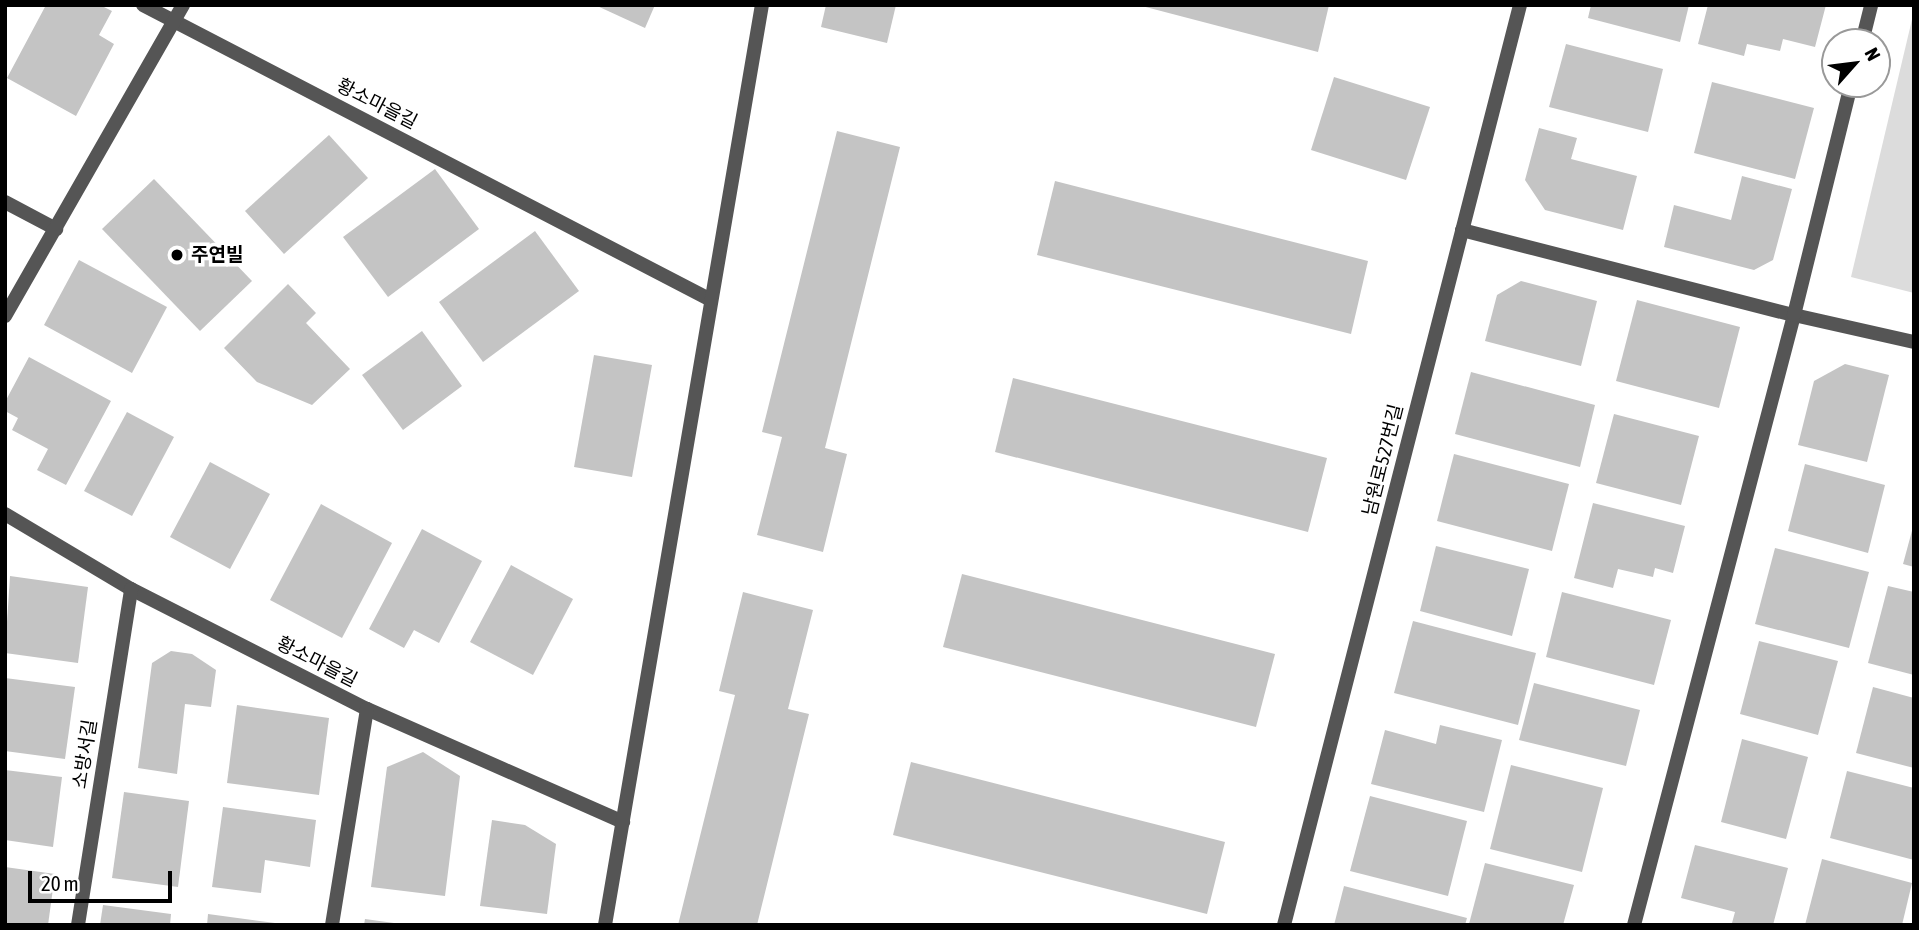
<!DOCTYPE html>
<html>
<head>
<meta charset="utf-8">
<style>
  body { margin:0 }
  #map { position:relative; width:1919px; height:930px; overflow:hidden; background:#fff; font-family:"Asap Condensed","Noto Sans KR",sans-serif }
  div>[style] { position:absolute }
  .green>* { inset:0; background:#dcdcdc }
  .building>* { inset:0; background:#c4c4c4 }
  .minor>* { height:14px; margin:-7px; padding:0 7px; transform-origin:7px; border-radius:7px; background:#555 }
  .dots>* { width:19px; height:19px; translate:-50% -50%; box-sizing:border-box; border:4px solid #fff; border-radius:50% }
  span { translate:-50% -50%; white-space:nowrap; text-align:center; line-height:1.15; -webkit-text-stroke:7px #fff; paint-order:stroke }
  .street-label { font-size:19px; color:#000 }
  .poi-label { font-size:19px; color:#000; font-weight:700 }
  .left { translate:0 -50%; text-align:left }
  .frame { position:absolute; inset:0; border:7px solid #000; pointer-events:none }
  .north { position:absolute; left:1821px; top:28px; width:70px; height:70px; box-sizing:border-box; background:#fff; border:2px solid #999; border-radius:50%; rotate:62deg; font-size:19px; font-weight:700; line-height:28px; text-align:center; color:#000 }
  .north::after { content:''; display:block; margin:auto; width:24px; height:32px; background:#000; clip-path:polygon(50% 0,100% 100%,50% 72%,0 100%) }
  .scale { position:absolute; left:28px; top:871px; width:144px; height:32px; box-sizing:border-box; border:4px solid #000; border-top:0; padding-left:9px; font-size:21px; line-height:24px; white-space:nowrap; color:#000; -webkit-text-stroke:5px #fff; paint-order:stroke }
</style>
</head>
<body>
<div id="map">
  <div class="green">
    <i style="clip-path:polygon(1914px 11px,1914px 293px,1851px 277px)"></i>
  </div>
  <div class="building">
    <i style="clip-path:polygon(46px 5px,100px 5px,112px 11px,99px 35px,114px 44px,76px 116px,7px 78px)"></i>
    <i style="clip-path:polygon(595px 5px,655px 5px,645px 28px)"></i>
    <i style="clip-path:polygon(826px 5px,896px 5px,887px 43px,821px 27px)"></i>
    <i style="clip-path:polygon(1138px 5px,1329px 5px,1318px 52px)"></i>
    <i style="clip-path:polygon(1591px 5px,1689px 5px,1680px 42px,1588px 18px)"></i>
    <i style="clip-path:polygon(1708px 5px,1826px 5px,1815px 47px,1783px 39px,1780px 51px,1747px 44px,1744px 56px,1698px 44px)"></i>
    <i style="clip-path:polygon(1566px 44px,1663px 69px,1648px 132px,1549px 107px)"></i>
    <i style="clip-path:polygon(1334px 77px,1430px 107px,1406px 180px,1311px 150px)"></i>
    <i style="clip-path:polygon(1712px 82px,1814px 108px,1795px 179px,1694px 153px)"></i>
    <i style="clip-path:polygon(1539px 128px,1577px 138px,1571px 159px,1637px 176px,1623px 230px,1545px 210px,1525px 180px)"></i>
    <i style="clip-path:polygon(837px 131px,900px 147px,825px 448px,847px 454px,823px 552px,757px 535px,782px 437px,762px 432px)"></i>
    <i style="clip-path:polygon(329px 135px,368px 178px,284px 254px,245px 211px)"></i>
    <i style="clip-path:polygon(435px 169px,479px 229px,388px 297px,343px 237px)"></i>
    <i style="clip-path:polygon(1742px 176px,1792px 189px,1773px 260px,1754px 270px,1664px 247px,1674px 205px,1731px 220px)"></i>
    <i style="clip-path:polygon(154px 179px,252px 281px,200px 331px,102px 229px)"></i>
    <i style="clip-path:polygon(1055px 181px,1368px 261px,1351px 334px,1037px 255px)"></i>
    <i style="clip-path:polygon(535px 231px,579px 291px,483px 362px,439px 302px)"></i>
    <i style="clip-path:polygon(79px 260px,167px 307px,132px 373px,44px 325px)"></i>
    <i style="clip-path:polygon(1521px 281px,1597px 301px,1581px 366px,1485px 341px,1497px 295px)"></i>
    <i style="clip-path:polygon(288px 284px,316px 313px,306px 323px,350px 369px,312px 405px,257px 382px,224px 348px)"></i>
    <i style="clip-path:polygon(1637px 300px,1740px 327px,1719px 408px,1616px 381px)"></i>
    <i style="clip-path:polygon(422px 331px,462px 386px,403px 430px,362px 375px)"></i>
    <i style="clip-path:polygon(594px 355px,652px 365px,632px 477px,574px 467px)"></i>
    <i style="clip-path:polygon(29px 357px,111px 401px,66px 485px,37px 470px,48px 449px,12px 430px,18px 418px,5px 411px,5px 402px)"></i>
    <i style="clip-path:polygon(1845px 364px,1889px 375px,1867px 462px,1798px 445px,1814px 381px)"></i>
    <i style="clip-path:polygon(1471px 372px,1595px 405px,1580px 467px,1455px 434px)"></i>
    <i style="clip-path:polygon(1013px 378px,1327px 458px,1308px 532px,995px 452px)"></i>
    <i style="clip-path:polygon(127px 412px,174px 437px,132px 516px,84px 491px)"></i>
    <i style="clip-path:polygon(1614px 414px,1699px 436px,1681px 505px,1596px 483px)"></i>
    <i style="clip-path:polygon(1454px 454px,1569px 484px,1552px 551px,1437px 521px)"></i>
    <i style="clip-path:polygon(210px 462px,270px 494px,230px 569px,170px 537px)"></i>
    <i style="clip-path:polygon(1805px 464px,1885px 485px,1868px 553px,1788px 531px)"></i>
    <i style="clip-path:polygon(1593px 503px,1685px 526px,1673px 573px,1655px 568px,1653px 577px,1618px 569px,1613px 588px,1574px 578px)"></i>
    <i style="clip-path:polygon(321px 504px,392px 543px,342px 638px,270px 600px)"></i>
    <i style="clip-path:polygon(1913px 527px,1914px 527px,1914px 567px,1903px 564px)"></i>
    <i style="clip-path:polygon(422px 529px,482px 561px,439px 643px,414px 630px,404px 648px,369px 629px)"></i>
    <i style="clip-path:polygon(1436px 546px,1529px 569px,1512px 636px,1420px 611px)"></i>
    <i style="clip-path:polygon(1775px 548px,1869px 572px,1849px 648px,1755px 624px)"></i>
    <i style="clip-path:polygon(511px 565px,573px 599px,533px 675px,470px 642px)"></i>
    <i style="clip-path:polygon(962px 574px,1275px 654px,1256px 727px,943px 647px)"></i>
    <i style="clip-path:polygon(10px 576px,88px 587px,78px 663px,5px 653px)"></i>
    <i style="clip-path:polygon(1888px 586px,1914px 592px,1914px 675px,1868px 663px)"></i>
    <i style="clip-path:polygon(743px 592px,813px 610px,788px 709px,809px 714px,757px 925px,678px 925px,735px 695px,719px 691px)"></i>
    <i style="clip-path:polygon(1562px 592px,1671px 620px,1654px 685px,1546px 657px)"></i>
    <i style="clip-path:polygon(1413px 621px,1536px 653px,1518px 725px,1394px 693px)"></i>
    <i style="clip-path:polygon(1759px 641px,1838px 661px,1818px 735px,1740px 714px)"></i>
    <i style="clip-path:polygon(171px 651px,192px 654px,216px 670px,211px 707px,185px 704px,177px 774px,138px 768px,152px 663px)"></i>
    <i style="clip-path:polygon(5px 678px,75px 687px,65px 759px,5px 751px)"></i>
    <i style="clip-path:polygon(1534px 683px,1640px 710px,1626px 766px,1519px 740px)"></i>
    <i style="clip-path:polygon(1873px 687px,1914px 698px,1914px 768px,1856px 753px)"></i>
    <i style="clip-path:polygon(237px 705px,329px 718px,319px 795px,227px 783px)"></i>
    <i style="clip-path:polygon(1440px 725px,1502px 740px,1484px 812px,1371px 784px,1385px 730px,1436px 744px)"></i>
    <i style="clip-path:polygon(1742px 739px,1808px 757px,1786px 839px,1721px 822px)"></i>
    <i style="clip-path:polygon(423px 752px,460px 776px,445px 896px,371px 887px,387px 767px)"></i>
    <i style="clip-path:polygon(911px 762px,1225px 842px,1207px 914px,893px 835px)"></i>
    <i style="clip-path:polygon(1511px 765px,1603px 788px,1582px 872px,1490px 849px)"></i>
    <i style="clip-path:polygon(5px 770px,62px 777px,53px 847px,5px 840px)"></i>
    <i style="clip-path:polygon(1847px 771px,1914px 788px,1914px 860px,1830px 838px)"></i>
    <i style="clip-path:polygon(124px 792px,189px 801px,178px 887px,112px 878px)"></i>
    <i style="clip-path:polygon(1370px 796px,1467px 821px,1448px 896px,1350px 871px)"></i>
    <i style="clip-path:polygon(223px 807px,316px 820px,310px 867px,265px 860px,261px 893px,212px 887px)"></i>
    <i style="clip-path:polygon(492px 820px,525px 825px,556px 844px,547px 914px,480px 906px)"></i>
    <i style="clip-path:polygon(1695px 845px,1788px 868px,1773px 925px,1732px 923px,1735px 912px,1681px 898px)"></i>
    <i style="clip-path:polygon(1822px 859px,1912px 883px,1902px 925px,1805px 925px)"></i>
    <i style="clip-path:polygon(1485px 863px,1574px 885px,1563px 925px,1469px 924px)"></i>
    <i style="clip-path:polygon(5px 867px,55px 874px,48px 925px,5px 925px)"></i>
    <i style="clip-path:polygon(1344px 886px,1467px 918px,1465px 925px,1334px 925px)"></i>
    <i style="clip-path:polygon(103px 905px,171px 914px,170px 925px,100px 925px)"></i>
    <i style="clip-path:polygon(208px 914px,275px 923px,274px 925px,207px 925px)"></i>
    <i style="clip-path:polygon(365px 919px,394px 923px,394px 925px,364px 925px)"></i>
  </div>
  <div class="minor">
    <i style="left:143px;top:5px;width:640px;rotate:27.45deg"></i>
    <i style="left:1862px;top:42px;width:38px;rotate:-76deg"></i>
    <i style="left:5px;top:202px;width:58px;rotate:27.9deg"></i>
    <i style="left:1462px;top:230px;width:343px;rotate:14.4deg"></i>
    <i style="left:1794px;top:315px;width:123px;rotate:12.7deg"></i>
    <i style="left:5px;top:316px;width:358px;rotate:-60.2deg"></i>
    <i style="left:5px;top:514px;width:147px;rotate:30.8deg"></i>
    <i style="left:131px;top:589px;width:265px;rotate:27deg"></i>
    <i style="left:367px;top:709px;width:280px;rotate:23.8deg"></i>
    <i style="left:78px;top:925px;width:340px;rotate:-81deg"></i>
    <i style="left:332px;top:925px;width:219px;rotate:-80.8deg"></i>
    <i style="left:605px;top:925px;width:933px;rotate:-80.32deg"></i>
    <i style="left:1284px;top:925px;width:950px;rotate:-75.61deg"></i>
    <i style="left:1634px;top:925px;width:631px;rotate:-75.3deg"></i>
    <i style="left:1794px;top:315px;width:238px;rotate:-76.1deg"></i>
  </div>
  <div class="dots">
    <i style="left:177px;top:255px;background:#000"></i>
  </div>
  <div class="street-label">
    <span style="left:377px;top:104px;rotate:27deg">황소마을길</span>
    <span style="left:1383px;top:460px;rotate:-76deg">남원로527번길</span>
    <span style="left:317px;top:662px;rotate:27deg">황소마을길</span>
    <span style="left:85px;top:754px;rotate:-81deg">소방서길</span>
  </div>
  <div class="poi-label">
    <span class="left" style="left:191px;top:255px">주연빌</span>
  </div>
  <div class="frame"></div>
  <div class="north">N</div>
  <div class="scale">20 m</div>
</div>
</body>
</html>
